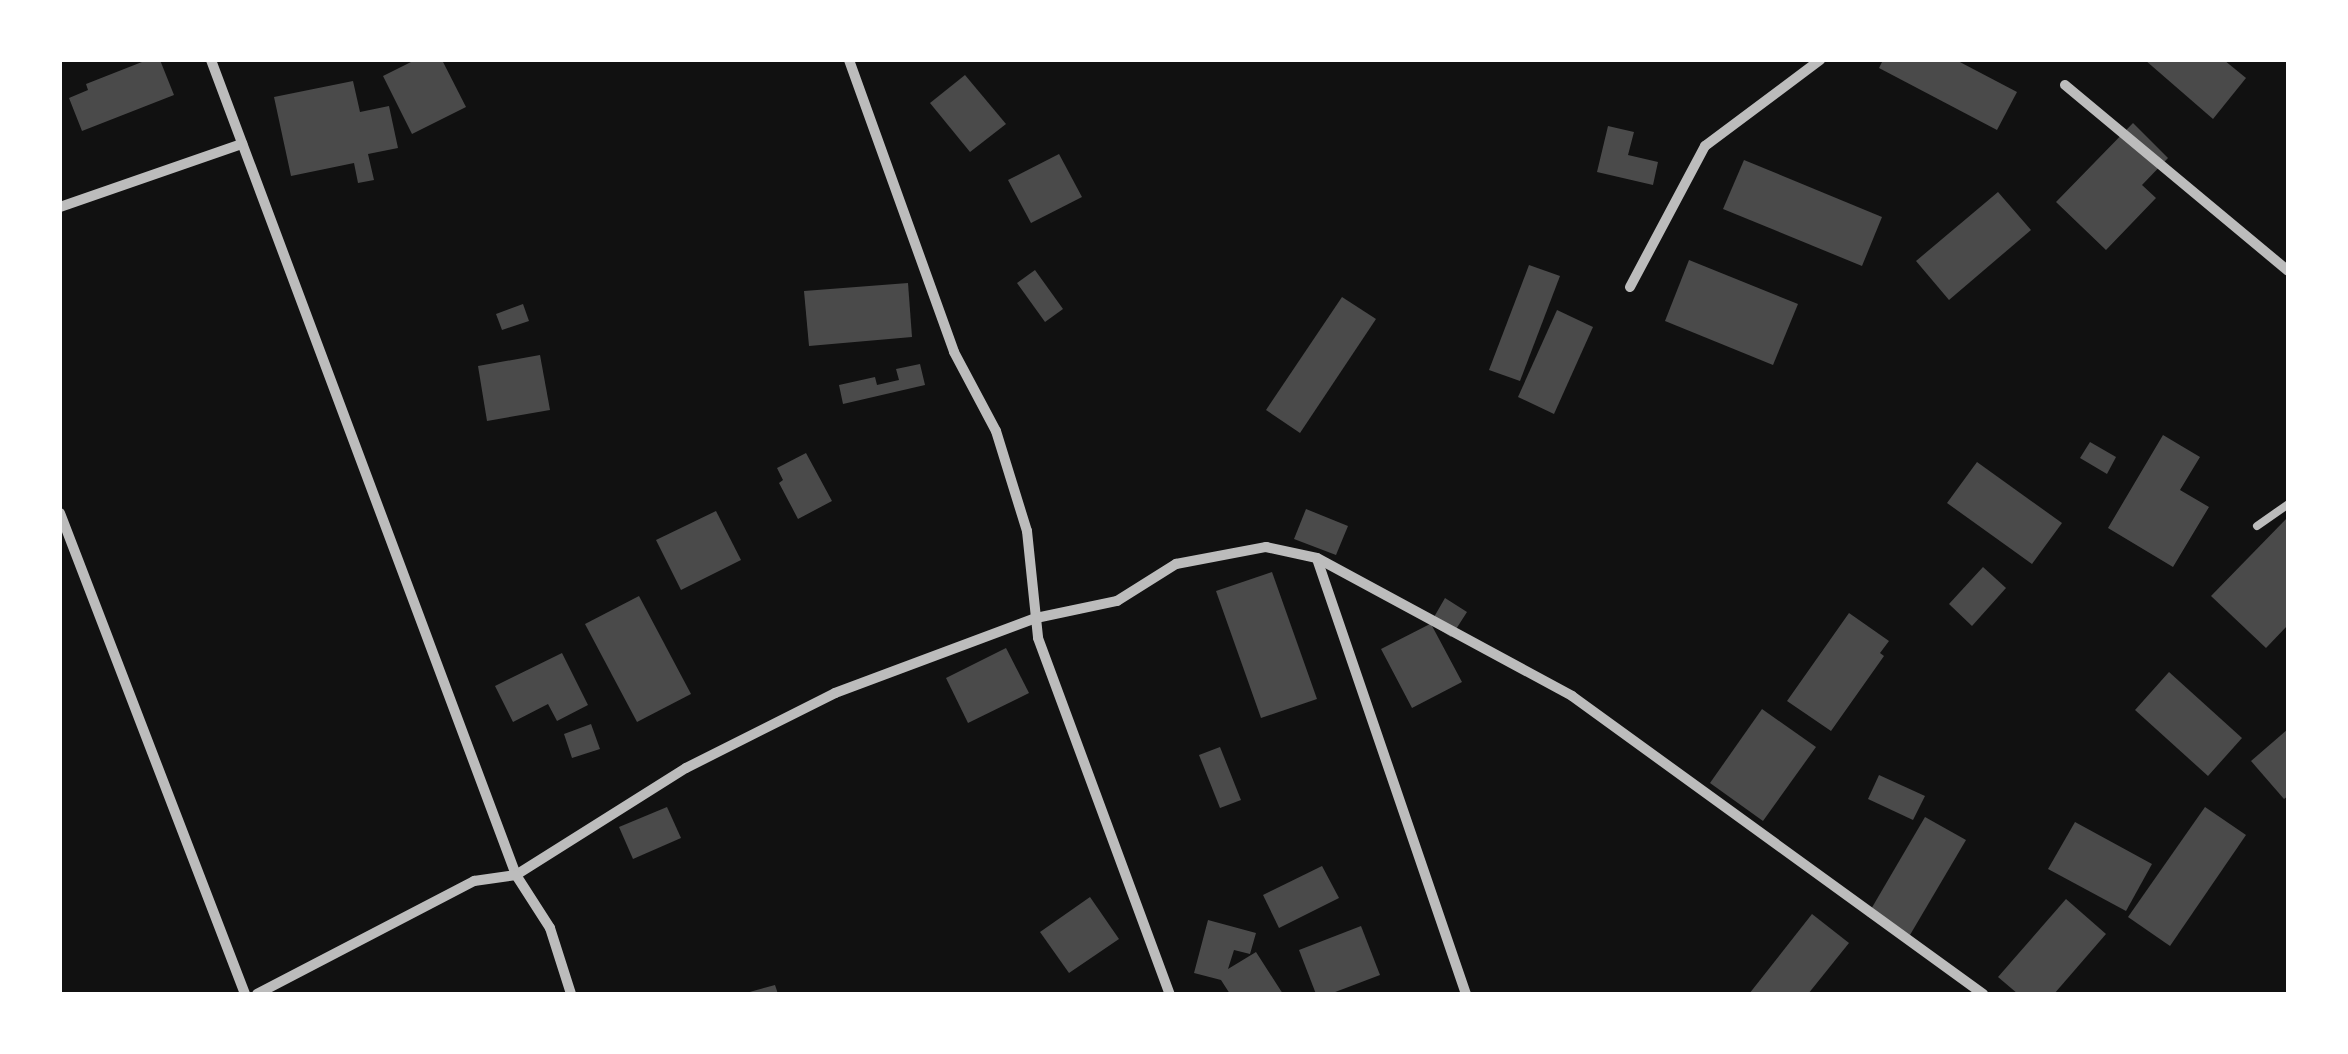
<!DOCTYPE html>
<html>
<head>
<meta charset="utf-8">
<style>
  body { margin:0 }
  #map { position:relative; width:2348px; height:1054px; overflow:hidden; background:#111; font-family:"Libre Baskerville",serif }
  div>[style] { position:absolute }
  .building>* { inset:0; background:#4a4a4a }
  .service>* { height:8px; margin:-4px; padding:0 4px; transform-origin:4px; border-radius:4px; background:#bcbcbc }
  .minor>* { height:10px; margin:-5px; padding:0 5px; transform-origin:5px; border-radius:5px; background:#bcbcbc }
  span { translate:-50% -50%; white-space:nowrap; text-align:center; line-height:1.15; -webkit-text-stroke:10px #fff; paint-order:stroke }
  .frame { position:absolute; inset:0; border:62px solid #fff; pointer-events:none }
</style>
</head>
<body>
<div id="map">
  <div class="building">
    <i style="clip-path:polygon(147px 60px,160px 60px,174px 95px,82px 131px,69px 98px,88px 90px,86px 84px)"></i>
    <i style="clip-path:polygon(415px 60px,442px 60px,466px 107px,412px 134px,383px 76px)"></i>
    <i style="clip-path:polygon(1883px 60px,1956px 60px,2017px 92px,1997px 130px,1879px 68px)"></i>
    <i style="clip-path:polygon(2145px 60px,2224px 60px,2246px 78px,2213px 119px)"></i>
    <i style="clip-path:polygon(965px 75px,1006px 124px,970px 152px,930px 103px)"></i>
    <i style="clip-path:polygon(353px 81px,360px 112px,389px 106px,398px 148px,368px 154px,374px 180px,358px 183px,354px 163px,291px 176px,274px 97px)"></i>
    <i style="clip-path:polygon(2133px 123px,2168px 158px,2142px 185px,2156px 198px,2106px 250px,2056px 202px)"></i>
    <i style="clip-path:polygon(1608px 126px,1634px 132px,1628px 155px,1658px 162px,1653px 185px,1597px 172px)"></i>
    <i style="clip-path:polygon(1059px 154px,1082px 197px,1031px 223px,1008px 180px)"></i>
    <i style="clip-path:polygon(1744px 160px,1882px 217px,1862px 266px,1723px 209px)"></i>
    <i style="clip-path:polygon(1998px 192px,2031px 230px,1949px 300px,1916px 261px)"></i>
    <i style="clip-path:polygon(1689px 260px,1798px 304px,1773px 365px,1665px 321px)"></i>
    <i style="clip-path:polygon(1529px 265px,1560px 276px,1520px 381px,1489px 370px)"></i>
    <i style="clip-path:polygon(1035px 270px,1063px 309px,1045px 322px,1017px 283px)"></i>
    <i style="clip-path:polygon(908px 283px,912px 337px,809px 346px,804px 291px)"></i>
    <i style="clip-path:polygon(1342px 297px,1376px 319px,1300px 433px,1266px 410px)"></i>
    <i style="clip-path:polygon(523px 304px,529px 321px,502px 330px,496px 314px)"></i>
    <i style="clip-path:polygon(1557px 310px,1593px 327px,1554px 414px,1518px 397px)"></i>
    <i style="clip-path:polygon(540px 355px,550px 410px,487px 421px,478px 366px)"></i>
    <i style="clip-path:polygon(920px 364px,925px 385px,843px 404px,839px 385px,875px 377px,877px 385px,899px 380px,896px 369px)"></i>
    <i style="clip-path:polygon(2163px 435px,2200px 457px,2180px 490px,2209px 507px,2173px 567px,2108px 528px)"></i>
    <i style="clip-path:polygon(2090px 442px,2116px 457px,2107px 474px,2080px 458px)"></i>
    <i style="clip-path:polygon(806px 453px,832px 501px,798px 519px,779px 483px,783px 480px,777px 468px)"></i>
    <i style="clip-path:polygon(1977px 462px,2062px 523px,2032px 564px,1947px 503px)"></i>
    <i style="clip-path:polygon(1306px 509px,1348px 526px,1336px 555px,1294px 539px)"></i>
    <i style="clip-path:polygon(716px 511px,741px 560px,681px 590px,656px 540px)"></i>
    <i style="clip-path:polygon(2288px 517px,2288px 625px,2266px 648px,2211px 596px)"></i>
    <i style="clip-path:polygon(1983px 567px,2006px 588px,1972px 626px,1949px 604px)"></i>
    <i style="clip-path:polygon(1272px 572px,1317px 699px,1261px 718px,1216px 591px)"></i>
    <i style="clip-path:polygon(639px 596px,691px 694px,637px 722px,585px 624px)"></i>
    <i style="clip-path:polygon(1445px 598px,1467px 612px,1451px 637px,1431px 624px,1462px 682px,1412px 708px,1381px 649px,1430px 624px)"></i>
    <i style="clip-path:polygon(1849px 613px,1889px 641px,1880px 653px,1884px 656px,1831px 731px,1787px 701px)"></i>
    <i style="clip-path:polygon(1006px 648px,1029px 693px,968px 723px,946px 678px)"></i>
    <i style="clip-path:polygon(562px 653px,588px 705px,557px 721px,548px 704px,513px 722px,495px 686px)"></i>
    <i style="clip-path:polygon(2169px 672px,2242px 738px,2208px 776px,2135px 710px)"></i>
    <i style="clip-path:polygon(1762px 709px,1816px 747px,1763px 821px,1710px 783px)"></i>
    <i style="clip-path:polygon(591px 724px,600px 749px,572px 758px,564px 734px)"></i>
    <i style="clip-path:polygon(2288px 729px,2288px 796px,2284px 799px,2251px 761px)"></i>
    <i style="clip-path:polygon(1220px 747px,1241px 800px,1220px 808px,1199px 755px)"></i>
    <i style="clip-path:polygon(1879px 775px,1925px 796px,1913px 820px,1868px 799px)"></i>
    <i style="clip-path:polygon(667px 807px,681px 838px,633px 859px,619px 827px)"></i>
    <i style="clip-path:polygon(2205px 807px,2246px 835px,2170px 946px,2128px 917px)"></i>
    <i style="clip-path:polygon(1925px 817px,1966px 840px,1907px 940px,1867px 916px)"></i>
    <i style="clip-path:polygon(2075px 822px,2152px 864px,2126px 911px,2048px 869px)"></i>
    <i style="clip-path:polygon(1322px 866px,1339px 898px,1279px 928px,1263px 895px)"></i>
    <i style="clip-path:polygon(1090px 897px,1119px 939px,1069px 973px,1040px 932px)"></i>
    <i style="clip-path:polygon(2066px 899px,2106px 934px,2054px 994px,2018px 994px,1998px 977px)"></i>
    <i style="clip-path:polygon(1812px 914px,1849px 943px,1808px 994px,1749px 994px)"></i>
    <i style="clip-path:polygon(1208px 920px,1256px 933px,1250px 954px,1234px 950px,1228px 969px,1256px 952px,1283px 994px,1230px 994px,1221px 980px,1194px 973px)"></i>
    <i style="clip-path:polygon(1361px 926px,1380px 975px,1330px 994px,1316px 994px,1299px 950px)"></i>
    <i style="clip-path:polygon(775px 985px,778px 994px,746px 994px,746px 993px)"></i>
  </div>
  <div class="service">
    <i style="left:2257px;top:526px;width:38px;rotate:-35deg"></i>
  </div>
  <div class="minor">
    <i style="left:211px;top:60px;width:870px;rotate:69.48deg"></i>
    <i style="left:516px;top:875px;width:201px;rotate:-32.2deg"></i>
    <i style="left:686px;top:768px;width:167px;rotate:-26.7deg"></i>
    <i style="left:835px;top:693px;width:215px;rotate:-20.5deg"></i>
    <i style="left:1036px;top:618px;width:20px;rotate:84deg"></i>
    <i style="left:1038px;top:638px;width:380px;rotate:69.7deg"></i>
    <i style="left:849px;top:60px;width:310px;rotate:70.2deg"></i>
    <i style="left:954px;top:352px;width:89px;rotate:62deg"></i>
    <i style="left:996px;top:431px;width:105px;rotate:72.8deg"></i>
    <i style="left:1027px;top:531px;width:87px;rotate:84.1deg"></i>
    <i style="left:1036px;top:618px;width:83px;rotate:-11.9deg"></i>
    <i style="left:1117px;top:601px;width:70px;rotate:-32.1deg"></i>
    <i style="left:1176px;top:564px;width:92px;rotate:-10.7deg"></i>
    <i style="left:1266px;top:547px;width:52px;rotate:12.2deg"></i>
    <i style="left:1317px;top:558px;width:290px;rotate:28.4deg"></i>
    <i style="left:1572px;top:696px;width:508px;rotate:35.94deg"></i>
    <i style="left:2065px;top:85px;width:290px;rotate:39.8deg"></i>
    <i style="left:60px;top:207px;width:193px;rotate:-19.1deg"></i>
    <i style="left:1630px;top:287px;width:160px;rotate:-62deg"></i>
    <i style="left:1705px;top:146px;width:144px;rotate:-36.8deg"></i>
    <i style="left:60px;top:513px;width:515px;rotate:68.96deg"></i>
    <i style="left:1317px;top:559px;width:460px;rotate:71.1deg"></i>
    <i style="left:257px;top:994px;width:245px;rotate:-27.5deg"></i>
    <i style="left:474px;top:881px;width:42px;rotate:-8.1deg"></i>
    <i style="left:516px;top:875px;width:63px;rotate:57.3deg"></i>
    <i style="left:550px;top:928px;width:69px;rotate:72.3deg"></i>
  </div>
  <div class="frame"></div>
</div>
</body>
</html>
